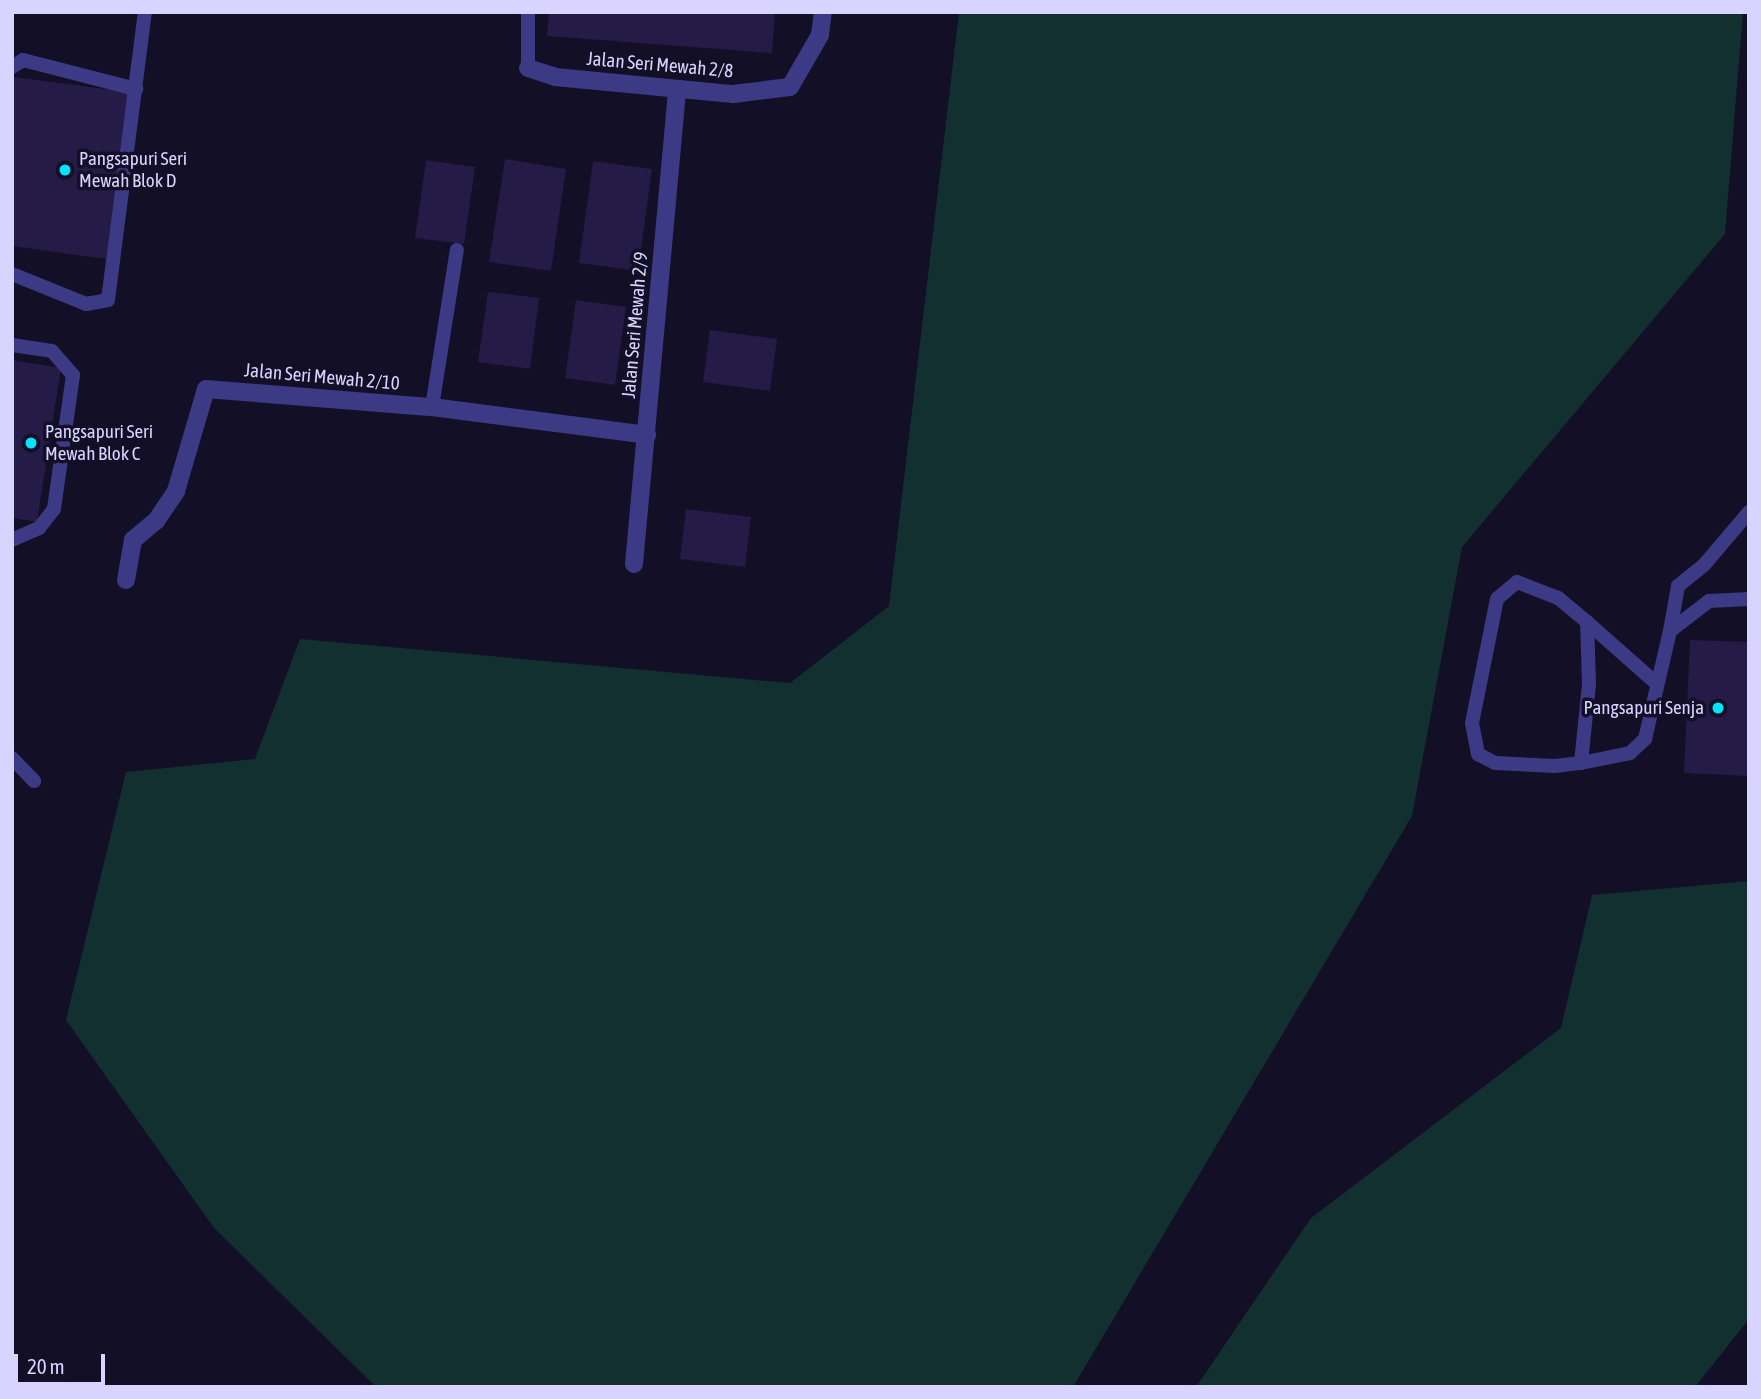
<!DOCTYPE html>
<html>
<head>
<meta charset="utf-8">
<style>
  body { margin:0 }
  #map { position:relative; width:1761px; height:1399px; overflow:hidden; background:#130f26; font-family:"Asap Condensed",sans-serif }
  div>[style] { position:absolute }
  .green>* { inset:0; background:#12302f }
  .building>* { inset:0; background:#241b47 }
  .lane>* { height:14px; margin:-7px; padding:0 7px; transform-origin:7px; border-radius:7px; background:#3d3a85 }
  .street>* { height:18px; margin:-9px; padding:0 9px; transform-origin:9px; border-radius:9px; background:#3d3a85 }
  .dots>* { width:19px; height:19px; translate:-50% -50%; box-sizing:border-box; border:4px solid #130f26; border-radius:50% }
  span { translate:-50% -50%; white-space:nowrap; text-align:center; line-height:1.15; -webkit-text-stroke:7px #130f26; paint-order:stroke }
  .street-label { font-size:19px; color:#d9d4ff }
  .poi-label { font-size:19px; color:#d9d4ff }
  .left { translate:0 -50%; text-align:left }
  .right { translate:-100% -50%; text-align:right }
  .frame { position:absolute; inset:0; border:14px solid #d9d4ff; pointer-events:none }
  .scale { position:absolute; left:14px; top:1354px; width:91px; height:32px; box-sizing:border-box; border:4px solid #d9d4ff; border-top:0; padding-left:9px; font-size:21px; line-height:24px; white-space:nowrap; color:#d9d4ff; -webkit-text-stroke:5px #130f26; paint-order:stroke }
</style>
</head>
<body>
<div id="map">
  <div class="green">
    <i style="clip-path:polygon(959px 12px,1743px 12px,1725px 234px,1462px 547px,1412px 816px,1073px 1387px,376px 1387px,214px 1228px,66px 1020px,126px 772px,255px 759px,300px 639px,790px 683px,889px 606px)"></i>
    <i style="clip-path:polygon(1749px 881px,1749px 1319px,1695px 1387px,1196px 1387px,1311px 1218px,1561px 1028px,1592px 895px)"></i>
  </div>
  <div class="building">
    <i style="clip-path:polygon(549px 12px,775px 12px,772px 53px,547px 36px)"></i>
    <i style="clip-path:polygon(14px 77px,128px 92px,106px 259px,12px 246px)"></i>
    <i style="clip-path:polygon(505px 159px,566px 169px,551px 271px,489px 262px)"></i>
    <i style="clip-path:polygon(426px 160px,475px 167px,464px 244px,415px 238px)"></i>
    <i style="clip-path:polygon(593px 161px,652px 169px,638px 271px,579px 263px)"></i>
    <i style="clip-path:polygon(488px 292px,539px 298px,530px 369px,478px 362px)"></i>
    <i style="clip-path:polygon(576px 300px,626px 307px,615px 385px,565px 378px)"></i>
    <i style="clip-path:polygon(710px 330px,777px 339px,770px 391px,703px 382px)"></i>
    <i style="clip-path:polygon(12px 360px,61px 368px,37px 522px,12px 518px)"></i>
    <i style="clip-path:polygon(686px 509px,751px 517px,745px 567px,680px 559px)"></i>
    <i style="clip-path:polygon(1690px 640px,1749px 642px,1749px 776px,1684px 773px)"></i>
  </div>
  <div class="lane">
    <i style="left:528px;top:12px;width:56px;rotate:90deg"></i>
    <i style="left:12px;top:67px;width:13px;rotate:-32deg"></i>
    <i style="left:23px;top:60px;width:117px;rotate:14.4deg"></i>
    <i style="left:12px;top:274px;width:80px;rotate:22.1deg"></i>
    <i style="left:86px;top:304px;width:22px;rotate:-10deg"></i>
    <i style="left:108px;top:300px;width:290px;rotate:-82.7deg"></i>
    <i style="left:12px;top:345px;width:40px;rotate:8.5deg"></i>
    <i style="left:52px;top:351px;width:32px;rotate:49deg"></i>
    <i style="left:73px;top:375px;width:135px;rotate:98.1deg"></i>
    <i style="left:54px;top:509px;width:24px;rotate:128deg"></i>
    <i style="left:39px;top:528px;width:30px;rotate:156deg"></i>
    <i style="left:432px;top:407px;width:159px;rotate:-81deg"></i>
    <i style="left:1587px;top:622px;width:92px;rotate:41.5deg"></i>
    <i style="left:1670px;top:631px;width:46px;rotate:-79.9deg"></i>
    <i style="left:1678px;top:586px;width:33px;rotate:-39deg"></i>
    <i style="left:1704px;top:565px;width:70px;rotate:-49.7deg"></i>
    <i style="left:12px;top:758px;width:32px;rotate:46deg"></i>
    <i style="left:1581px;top:763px;width:79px;rotate:-84.2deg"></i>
    <i style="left:1589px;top:684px;width:62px;rotate:-91.8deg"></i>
    <i style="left:1587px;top:622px;width:38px;rotate:-140deg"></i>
    <i style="left:1558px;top:598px;width:44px;rotate:-158.7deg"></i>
    <i style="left:1517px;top:582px;width:26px;rotate:140deg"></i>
    <i style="left:1497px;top:599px;width:126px;rotate:101.4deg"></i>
    <i style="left:1472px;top:723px;width:32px;rotate:79deg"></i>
    <i style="left:1478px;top:754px;width:19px;rotate:28deg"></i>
    <i style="left:1495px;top:763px;width:60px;rotate:2.9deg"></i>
    <i style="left:1555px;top:766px;width:26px;rotate:-7deg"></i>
    <i style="left:1581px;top:763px;width:50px;rotate:-11.5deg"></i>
    <i style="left:1630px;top:753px;width:21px;rotate:-43deg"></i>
    <i style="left:1645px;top:739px;width:111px;rotate:-77deg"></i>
    <i style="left:1670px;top:631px;width:49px;rotate:-37.6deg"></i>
    <i style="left:1709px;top:601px;width:40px;rotate:-2.9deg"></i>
  </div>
  <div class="street">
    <i style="left:528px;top:68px;width:28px;rotate:18deg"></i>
    <i style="left:555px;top:77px;width:179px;rotate:5.5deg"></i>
    <i style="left:733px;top:94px;width:57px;rotate:-7deg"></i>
    <i style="left:790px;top:87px;width:60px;rotate:-60deg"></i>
    <i style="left:820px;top:35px;width:23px;rotate:-83deg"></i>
    <i style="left:634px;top:564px;width:477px;rotate:-84.8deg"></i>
    <i style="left:126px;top:580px;width:41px;rotate:-80.1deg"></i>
    <i style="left:133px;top:540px;width:30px;rotate:-40deg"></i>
    <i style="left:156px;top:521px;width:36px;rotate:-56deg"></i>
    <i style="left:176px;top:491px;width:106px;rotate:-73.6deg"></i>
    <i style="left:206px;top:389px;width:227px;rotate:4.6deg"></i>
    <i style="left:432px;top:407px;width:217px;rotate:7.4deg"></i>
  </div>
  <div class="dots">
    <i style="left:65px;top:170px;background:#00e5ff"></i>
    <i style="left:31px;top:443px;background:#00e5ff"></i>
    <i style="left:1718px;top:708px;background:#00e5ff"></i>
  </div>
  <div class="street-label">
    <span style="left:660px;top:65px;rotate:5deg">Jalan Seri Mewah 2/8</span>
    <span style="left:635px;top:325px;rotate:-85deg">Jalan Seri Mewah 2/9</span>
    <span style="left:322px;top:377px;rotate:5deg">Jalan Seri Mewah 2/10</span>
  </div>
  <div class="poi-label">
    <span class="left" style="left:79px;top:170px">Pangsapuri Seri<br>Mewah Blok D</span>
    <span class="left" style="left:45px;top:443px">Pangsapuri Seri<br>Mewah Blok C</span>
    <span class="right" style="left:1704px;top:708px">Pangsapuri Senja</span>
  </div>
  <div class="frame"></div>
  <div class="scale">20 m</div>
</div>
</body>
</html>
